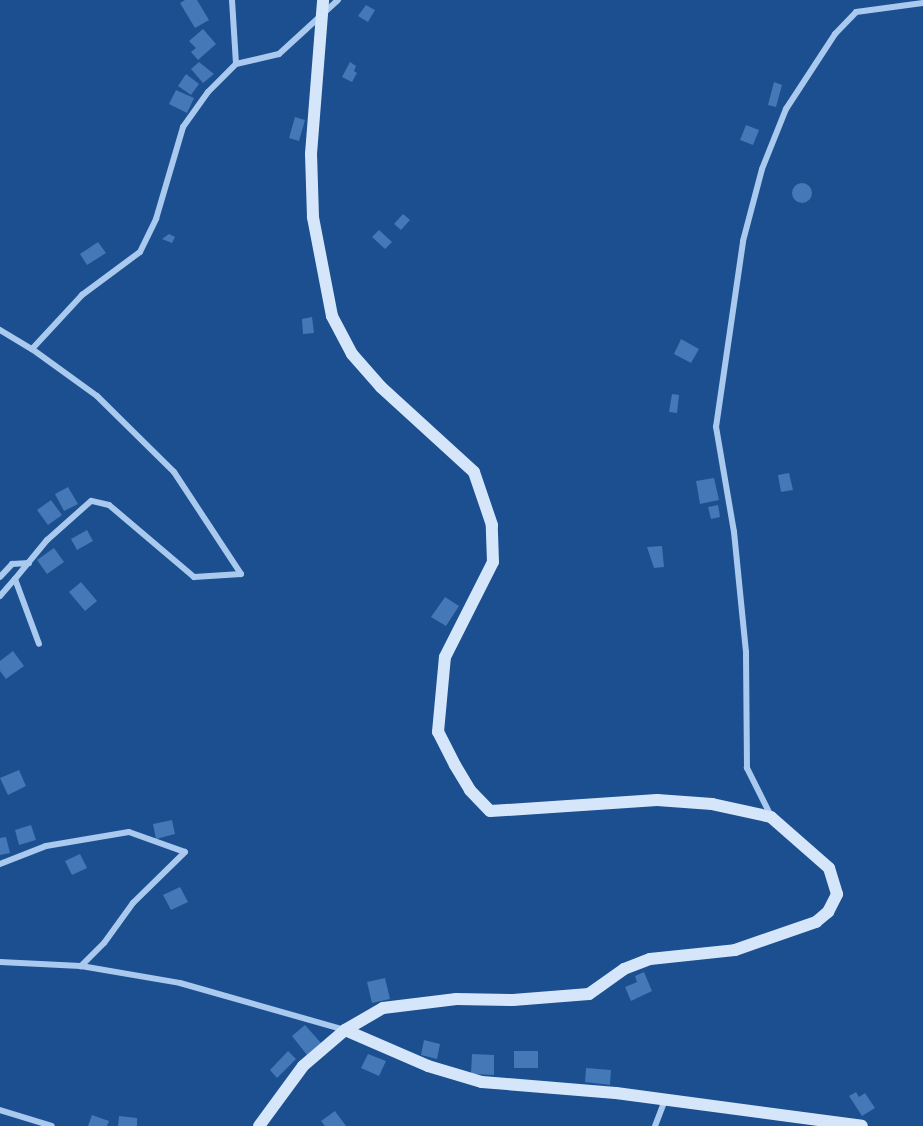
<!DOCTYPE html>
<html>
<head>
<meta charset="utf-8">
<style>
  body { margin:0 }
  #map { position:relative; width:923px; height:1126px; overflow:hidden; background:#1b4f8f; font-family:"Work Sans",sans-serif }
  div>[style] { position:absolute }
  .building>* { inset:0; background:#4478b7 }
  .round { border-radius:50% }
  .street>* { height:6px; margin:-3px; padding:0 3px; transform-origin:3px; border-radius:3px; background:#a9c9ee }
  .secondary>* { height:12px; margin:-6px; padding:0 6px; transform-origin:6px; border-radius:6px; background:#d6e6fa }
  span { translate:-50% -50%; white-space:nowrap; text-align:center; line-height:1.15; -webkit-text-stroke:4.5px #1b4f8f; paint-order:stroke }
</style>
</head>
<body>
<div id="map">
  <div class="building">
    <i style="clip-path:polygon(185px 0,197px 0,209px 20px,195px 28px,180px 3px)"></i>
    <i style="clip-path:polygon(366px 5px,375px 10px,368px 22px,358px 16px)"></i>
    <i style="clip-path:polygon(203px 29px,216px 44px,198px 60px,191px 52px,196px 48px,189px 41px)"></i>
    <i style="clip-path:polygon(199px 62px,214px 74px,203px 83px,191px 69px)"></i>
    <i style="clip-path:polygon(350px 62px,356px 66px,354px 71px,357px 73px,352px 82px,342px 77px)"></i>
    <i style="clip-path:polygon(186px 74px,199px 84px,191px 95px,178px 86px)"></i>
    <i style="clip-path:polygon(774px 82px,782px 85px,776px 107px,768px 105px)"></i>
    <i style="clip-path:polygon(176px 90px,194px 98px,187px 113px,169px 104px)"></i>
    <i style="clip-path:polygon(295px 117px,305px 120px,299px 141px,289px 138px)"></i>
    <i style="clip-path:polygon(746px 125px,759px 130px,753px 145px,740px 140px)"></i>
    <i class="round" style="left:792px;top:183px;width:20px;height:20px"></i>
    <i style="clip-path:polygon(403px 214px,410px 220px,401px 230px,394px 224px)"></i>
    <i style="clip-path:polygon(379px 230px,392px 242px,385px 249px,372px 237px)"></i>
    <i style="clip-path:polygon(169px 234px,175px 237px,172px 243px,162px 239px)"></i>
    <i style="clip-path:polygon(98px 242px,106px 253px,87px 265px,80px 254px)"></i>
    <i style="clip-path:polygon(312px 317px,314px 333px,303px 334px,302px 319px)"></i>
    <i style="clip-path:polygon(681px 339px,699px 349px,691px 363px,674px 354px)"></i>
    <i style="clip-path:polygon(672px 394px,679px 395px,677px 413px,669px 412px)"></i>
    <i style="clip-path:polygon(789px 473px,793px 490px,781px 492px,778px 475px)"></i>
    <i style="clip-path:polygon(714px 478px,719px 500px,700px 504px,696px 481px)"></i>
    <i style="clip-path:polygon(68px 487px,78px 504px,64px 511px,55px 494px)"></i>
    <i style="clip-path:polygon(51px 500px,62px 515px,48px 525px,37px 510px)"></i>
    <i style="clip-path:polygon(718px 505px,720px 517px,711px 519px,708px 507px)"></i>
    <i style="clip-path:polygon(87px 530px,93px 541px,77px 550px,71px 539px)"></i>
    <i style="clip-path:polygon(662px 546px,664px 567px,654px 568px,647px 547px)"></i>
    <i style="clip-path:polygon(54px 548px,64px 562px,47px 574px,37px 560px)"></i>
    <i style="clip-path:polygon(81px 582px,97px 601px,85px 611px,69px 592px)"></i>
    <i style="clip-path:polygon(445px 597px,459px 606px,446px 626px,431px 617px)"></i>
    <i style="clip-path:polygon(13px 651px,24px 666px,6px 679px,0 671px,0 661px)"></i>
    <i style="clip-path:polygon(19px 770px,26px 786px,8px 795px,0 778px)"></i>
    <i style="clip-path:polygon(172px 820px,175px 834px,156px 839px,153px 824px)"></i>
    <i style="clip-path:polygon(31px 825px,36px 840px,19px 845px,15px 830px)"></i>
    <i style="clip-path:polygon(6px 837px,10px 853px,0 855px,0 838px)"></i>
    <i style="clip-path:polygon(80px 854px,87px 868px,72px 875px,65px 861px)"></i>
    <i style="clip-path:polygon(180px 887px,188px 902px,171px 910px,163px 895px)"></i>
    <i style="clip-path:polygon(644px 972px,652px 991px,631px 1001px,625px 987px,637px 982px,635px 976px)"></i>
    <i style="clip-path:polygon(385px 978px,390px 999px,372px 1003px,367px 982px)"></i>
    <i style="clip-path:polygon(305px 1025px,321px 1043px,307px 1055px,292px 1036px)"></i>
    <i style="clip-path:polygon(424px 1040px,440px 1044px,437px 1059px,421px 1055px)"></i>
    <i style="clip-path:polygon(288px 1051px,296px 1059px,277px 1078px,270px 1070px)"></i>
    <i style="clip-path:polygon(514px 1051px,538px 1051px,538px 1068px,514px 1068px)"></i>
    <i style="clip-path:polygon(368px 1054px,386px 1061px,379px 1076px,361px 1068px)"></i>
    <i style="clip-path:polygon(472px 1054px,494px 1055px,494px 1075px,471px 1074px)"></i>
    <i style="clip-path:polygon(586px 1068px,611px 1070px,610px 1085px,585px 1082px)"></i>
    <i style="clip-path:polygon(856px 1092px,859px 1097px,865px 1093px,875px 1108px,862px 1116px,849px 1096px)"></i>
    <i style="clip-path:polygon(335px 1111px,346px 1126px,325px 1126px,321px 1121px)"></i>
    <i style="clip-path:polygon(92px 1115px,109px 1121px,107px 1126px,88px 1126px)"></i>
    <i style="clip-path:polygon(119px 1116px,137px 1118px,137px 1126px,118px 1126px)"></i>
  </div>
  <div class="street">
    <i style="left:232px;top:0;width:64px;rotate:86.4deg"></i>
    <i style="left:0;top:330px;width:37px;rotate:31deg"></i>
    <i style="left:32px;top:349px;width:74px;rotate:-47.2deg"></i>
    <i style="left:82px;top:295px;width:72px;rotate:-36.6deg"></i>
    <i style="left:140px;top:252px;width:37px;rotate:-64deg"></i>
    <i style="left:156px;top:219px;width:96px;rotate:-73.6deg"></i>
    <i style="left:183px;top:127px;width:43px;rotate:-54.5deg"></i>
    <i style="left:208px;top:92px;width:40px;rotate:-45deg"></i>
    <i style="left:236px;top:64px;width:44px;rotate:-13.1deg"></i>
    <i style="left:279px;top:54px;width:80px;rotate:-42.5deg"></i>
    <i style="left:32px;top:349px;width:80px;rotate:35.9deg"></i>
    <i style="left:97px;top:396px;width:108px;rotate:44.6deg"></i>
    <i style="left:174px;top:472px;width:122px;rotate:56.7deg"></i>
    <i style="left:241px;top:574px;width:47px;rotate:176.3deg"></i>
    <i style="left:194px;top:577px;width:111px;rotate:-139.7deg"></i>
    <i style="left:109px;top:505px;width:18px;rotate:-167deg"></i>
    <i style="left:91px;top:501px;width:59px;rotate:138.4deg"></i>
    <i style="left:47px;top:540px;width:50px;rotate:129.4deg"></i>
    <i style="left:15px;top:579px;width:69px;rotate:69.7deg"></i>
    <i style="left:0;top:577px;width:18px;rotate:-47deg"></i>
    <i style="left:12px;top:564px;width:17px;rotate:-3deg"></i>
    <i style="left:0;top:596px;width:23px;rotate:-49deg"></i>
    <i style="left:771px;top:816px;width:54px;rotate:-116.6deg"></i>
    <i style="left:747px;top:768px;width:116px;rotate:-90.5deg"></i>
    <i style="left:746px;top:652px;width:121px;rotate:-95.7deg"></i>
    <i style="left:734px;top:532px;width:107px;rotate:-99.7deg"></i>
    <i style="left:716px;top:427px;width:188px;rotate:-81.7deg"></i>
    <i style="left:743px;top:241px;width:74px;rotate:-75.2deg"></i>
    <i style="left:762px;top:169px;width:65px;rotate:-68.2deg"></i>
    <i style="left:786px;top:109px;width:90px;rotate:-56.8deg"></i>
    <i style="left:835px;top:34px;width:30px;rotate:-46deg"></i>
    <i style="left:856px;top:12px;width:68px;rotate:-7.7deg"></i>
    <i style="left:0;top:864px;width:49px;rotate:-21.4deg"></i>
    <i style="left:46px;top:846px;width:84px;rotate:-9.6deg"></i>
    <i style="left:129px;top:832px;width:59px;rotate:19.7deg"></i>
    <i style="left:185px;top:852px;width:73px;rotate:135.6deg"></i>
    <i style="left:133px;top:903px;width:49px;rotate:125.9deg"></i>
    <i style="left:104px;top:943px;width:33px;rotate:135deg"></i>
    <i style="left:0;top:962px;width:81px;rotate:2.8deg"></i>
    <i style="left:81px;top:966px;width:100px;rotate:9.7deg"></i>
    <i style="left:180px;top:983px;width:172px;rotate:15.9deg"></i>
    <i style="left:0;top:1110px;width:54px;rotate:17.1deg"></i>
    <i style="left:655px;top:1126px;width:28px;rotate:-69deg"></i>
  </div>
  <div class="secondary">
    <i style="left:345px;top:1030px;width:90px;rotate:23.4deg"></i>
    <i style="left:428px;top:1066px;width:56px;rotate:16.5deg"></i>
    <i style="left:482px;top:1082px;width:134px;rotate:4.7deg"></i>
    <i style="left:616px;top:1093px;width:248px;rotate:7.6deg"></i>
    <i style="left:259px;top:1126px;width:74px;rotate:-53.7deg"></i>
    <i style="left:303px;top:1066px;width:55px;rotate:-40.6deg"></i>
    <i style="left:345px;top:1030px;width:44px;rotate:-30.1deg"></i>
    <i style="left:383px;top:1008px;width:74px;rotate:-7deg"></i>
    <i style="left:456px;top:999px;width:57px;rotate:1deg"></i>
    <i style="left:513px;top:1000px;width:76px;rotate:-4.5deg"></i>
    <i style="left:589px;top:994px;width:43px;rotate:-35.5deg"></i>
    <i style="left:624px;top:969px;width:28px;rotate:-21deg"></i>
    <i style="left:650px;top:959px;width:85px;rotate:-6deg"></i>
    <i style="left:735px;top:950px;width:86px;rotate:-19.1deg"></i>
    <i style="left:816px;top:922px;width:16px;rotate:-40deg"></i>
    <i style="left:828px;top:912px;width:20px;rotate:-63deg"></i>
    <i style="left:837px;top:894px;width:27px;rotate:-107deg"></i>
    <i style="left:829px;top:868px;width:77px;rotate:-138.7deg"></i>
    <i style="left:771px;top:817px;width:60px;rotate:-167.6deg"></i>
    <i style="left:712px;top:804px;width:55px;rotate:-175.8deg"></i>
    <i style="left:657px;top:800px;width:167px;rotate:176.2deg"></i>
    <i style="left:490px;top:811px;width:29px;rotate:-134deg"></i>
    <i style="left:470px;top:790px;width:29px;rotate:-121deg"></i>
    <i style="left:455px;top:765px;width:37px;rotate:-117deg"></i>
    <i style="left:438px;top:732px;width:75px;rotate:-84.7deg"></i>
    <i style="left:445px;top:657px;width:106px;rotate:-63.2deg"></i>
    <i style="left:493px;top:562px;width:37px;rotate:-92deg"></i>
    <i style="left:492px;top:525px;width:56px;rotate:-108.8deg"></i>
    <i style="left:474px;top:472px;width:126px;rotate:-137.6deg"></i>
    <i style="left:381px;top:387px;width:44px;rotate:-131.3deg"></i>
    <i style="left:352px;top:354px;width:43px;rotate:-117.8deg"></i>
    <i style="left:332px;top:316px;width:101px;rotate:-100.9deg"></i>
    <i style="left:313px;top:217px;width:63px;rotate:-91.8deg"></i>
    <i style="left:311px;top:154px;width:154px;rotate:-85.5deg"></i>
  </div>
</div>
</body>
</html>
